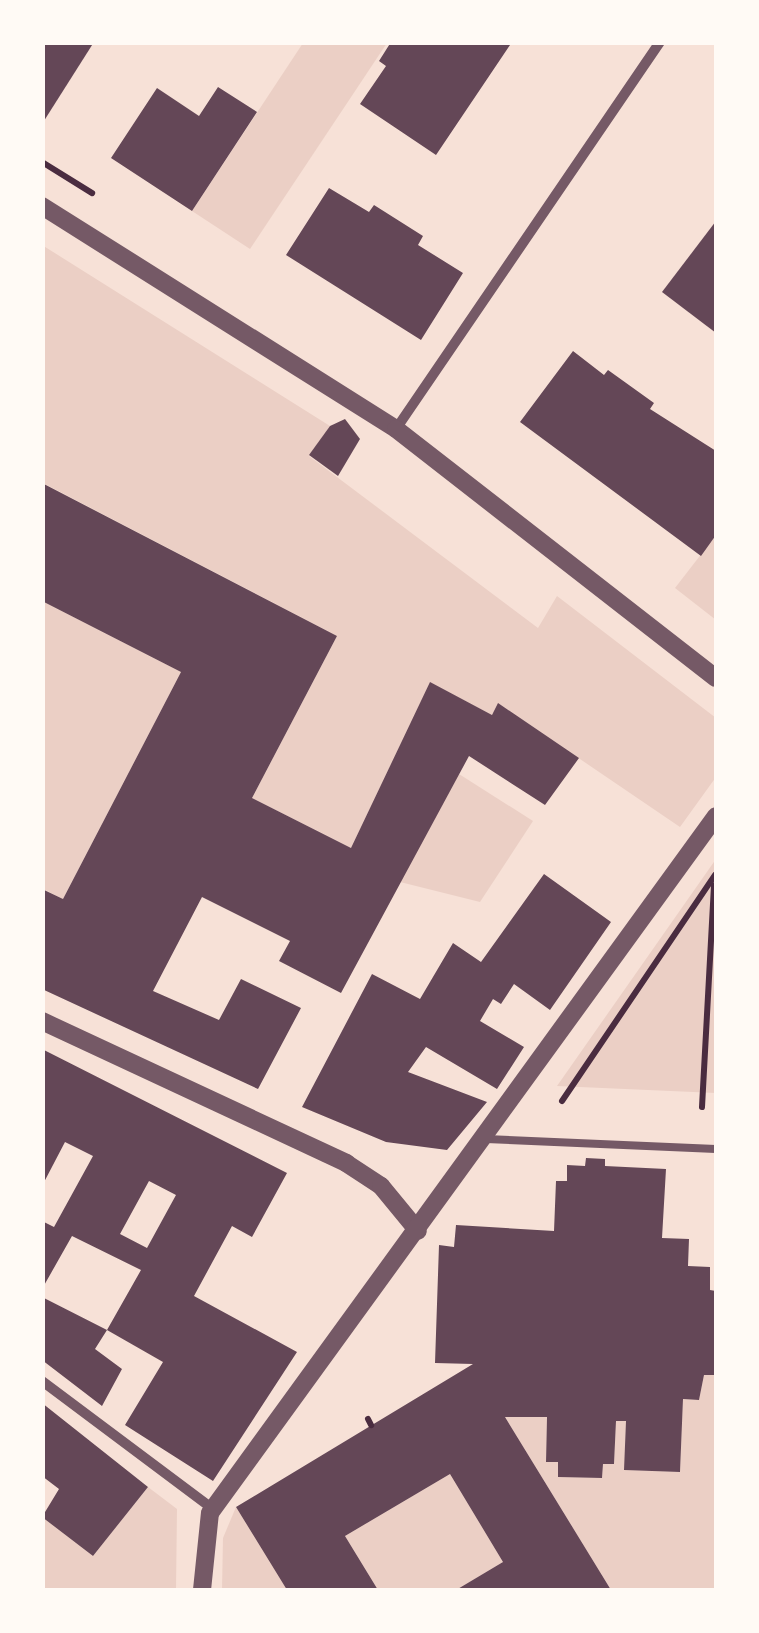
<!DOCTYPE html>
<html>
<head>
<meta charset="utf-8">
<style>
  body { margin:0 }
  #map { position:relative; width:759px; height:1633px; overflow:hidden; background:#f7e1d7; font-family:Inter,sans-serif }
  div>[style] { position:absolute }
  .green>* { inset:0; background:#ebcfc5 }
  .building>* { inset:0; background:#644757 }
  .path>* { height:6px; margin:-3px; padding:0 3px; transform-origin:3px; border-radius:3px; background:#4a2c40 }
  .service>* { height:8px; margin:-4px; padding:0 4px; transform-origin:4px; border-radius:4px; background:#755966 }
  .minor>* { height:10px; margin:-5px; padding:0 5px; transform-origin:5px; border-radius:5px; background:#755966 }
  .tertiary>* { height:18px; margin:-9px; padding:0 9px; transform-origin:9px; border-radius:9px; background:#755966 }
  span { translate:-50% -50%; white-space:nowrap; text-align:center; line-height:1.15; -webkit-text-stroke:8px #fffaf5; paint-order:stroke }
  .frame { position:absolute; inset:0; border:45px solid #fffaf5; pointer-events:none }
</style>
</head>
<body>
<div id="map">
  <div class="green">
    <i style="clip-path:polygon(303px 43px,387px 43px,250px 249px,192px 211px)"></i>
    <i style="clip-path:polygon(42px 245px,330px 426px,309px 456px,538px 628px,557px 596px,716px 718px,716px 777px,680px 827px,499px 704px,492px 715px,430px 683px,351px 848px,252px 798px,337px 636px,43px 483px)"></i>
    <i style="clip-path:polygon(716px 535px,716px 620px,675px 588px)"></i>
    <i style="clip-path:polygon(42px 601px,181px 672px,63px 899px,43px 889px)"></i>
    <i style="clip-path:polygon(459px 774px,533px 821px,480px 902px,400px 882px)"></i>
    <i style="clip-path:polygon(716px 859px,716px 1093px,557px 1086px)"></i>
    <i style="clip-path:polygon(704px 1375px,716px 1375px,716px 1590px,611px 1590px,505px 1417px,547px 1417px,546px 1461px,558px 1462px,558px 1477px,602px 1478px,603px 1464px,614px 1464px,616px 1421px,626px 1421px,625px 1470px,680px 1472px,683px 1399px,699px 1400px)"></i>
    <i style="clip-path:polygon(450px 1474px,503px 1562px,456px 1590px,378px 1590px,345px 1536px)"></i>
    <i style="clip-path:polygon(148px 1487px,177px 1509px,176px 1590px,42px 1588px,42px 1517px,93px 1556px)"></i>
    <i style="clip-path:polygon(236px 1507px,287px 1590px,222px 1590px,223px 1538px)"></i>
  </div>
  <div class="building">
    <i style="clip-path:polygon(42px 42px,94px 42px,42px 124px)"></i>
    <i style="clip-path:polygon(391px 42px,512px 42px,436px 155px,360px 104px,386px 66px,379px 61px)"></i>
    <i style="clip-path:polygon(218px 87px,257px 112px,192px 211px,111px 158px,157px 88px,199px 116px)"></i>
    <i style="clip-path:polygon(329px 188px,369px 212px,374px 205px,423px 236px,418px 245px,463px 273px,421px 340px,286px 255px)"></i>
    <i style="clip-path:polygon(716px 221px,716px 333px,662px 292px)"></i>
    <i style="clip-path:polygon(573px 351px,604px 375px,608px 370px,654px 403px,650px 409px,716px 451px,716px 535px,701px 556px,520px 422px)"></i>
    <i style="clip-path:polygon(345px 419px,360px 439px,338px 476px,309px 455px,330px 426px)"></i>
    <i style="clip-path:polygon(42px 483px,337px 636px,252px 798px,351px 848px,430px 682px,492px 715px,498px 703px,579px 758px,545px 805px,469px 756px,341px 993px,279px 961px,290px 941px,202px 897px,153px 991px,219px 1020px,241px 979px,301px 1008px,258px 1089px,42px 989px,42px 889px,63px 899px,181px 672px,42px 601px)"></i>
    <i style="clip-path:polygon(544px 874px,611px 922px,550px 1010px,514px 984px,501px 1004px,493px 999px,480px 1021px,524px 1047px,497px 1089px,426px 1047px,408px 1072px,487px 1102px,447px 1150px,386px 1142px,302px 1107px,372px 974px,420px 999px,453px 943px,481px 962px)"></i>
    <i style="clip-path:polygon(evenodd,42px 1049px,287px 1173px,252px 1237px,232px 1226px,194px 1296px,297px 1352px,213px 1481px,125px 1425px,163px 1362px,107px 1330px,95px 1349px,122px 1369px,102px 1406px,42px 1360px,42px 1297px,107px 1330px,141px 1270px,72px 1236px,42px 1289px,42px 1221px,54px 1227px,93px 1156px,65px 1142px,42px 1186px,42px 1049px,149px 1181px,176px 1195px,147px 1248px,120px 1234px,149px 1181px)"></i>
    <i style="clip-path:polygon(586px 1158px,605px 1159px,605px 1166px,666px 1169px,662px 1238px,689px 1239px,688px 1266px,710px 1267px,710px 1290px,716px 1291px,716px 1375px,704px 1375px,699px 1400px,683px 1399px,680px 1472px,624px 1470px,626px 1421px,616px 1421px,614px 1464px,603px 1464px,602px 1478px,558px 1477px,558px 1462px,546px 1462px,547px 1417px,505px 1417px,611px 1590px,456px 1590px,503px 1562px,450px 1474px,345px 1536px,378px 1590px,287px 1590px,236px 1507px,473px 1364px,435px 1363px,439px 1245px,454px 1247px,456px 1225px,554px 1231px,556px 1181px,567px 1181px,567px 1165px,585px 1166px)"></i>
    <i style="clip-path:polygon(42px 1403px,148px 1487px,93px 1556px,42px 1517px,59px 1489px,42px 1476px)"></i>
  </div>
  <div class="path">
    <i style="left:42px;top:162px;width:59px;rotate:31.8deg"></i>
    <i style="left:562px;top:1101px;width:273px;rotate:-55.9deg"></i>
    <i style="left:702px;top:1107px;width:222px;rotate:-86.9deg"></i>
    <i style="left:368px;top:1419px;width:7px;rotate:63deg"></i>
  </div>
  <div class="service">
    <i style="left:486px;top:1139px;width:230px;rotate:2.5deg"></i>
  </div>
  <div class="minor">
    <i style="left:396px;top:429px;width:468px;rotate:-55.7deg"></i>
    <i style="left:42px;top:1381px;width:214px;rotate:36.8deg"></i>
  </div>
  <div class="tertiary">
    <i style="left:42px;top:206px;width:418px;rotate:32.2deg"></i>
    <i style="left:396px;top:429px;width:405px;rotate:37.9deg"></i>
    <i style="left:42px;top:1021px;width:336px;rotate:25deg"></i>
    <i style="left:346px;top:1163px;width:42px;rotate:33.3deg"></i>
    <i style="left:381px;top:1186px;width:58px;rotate:50.6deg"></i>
    <i style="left:202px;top:1590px;width:77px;rotate:-84.1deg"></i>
    <i style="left:210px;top:1513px;width:861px;rotate:-54.02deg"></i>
  </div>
  <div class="frame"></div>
</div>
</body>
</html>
